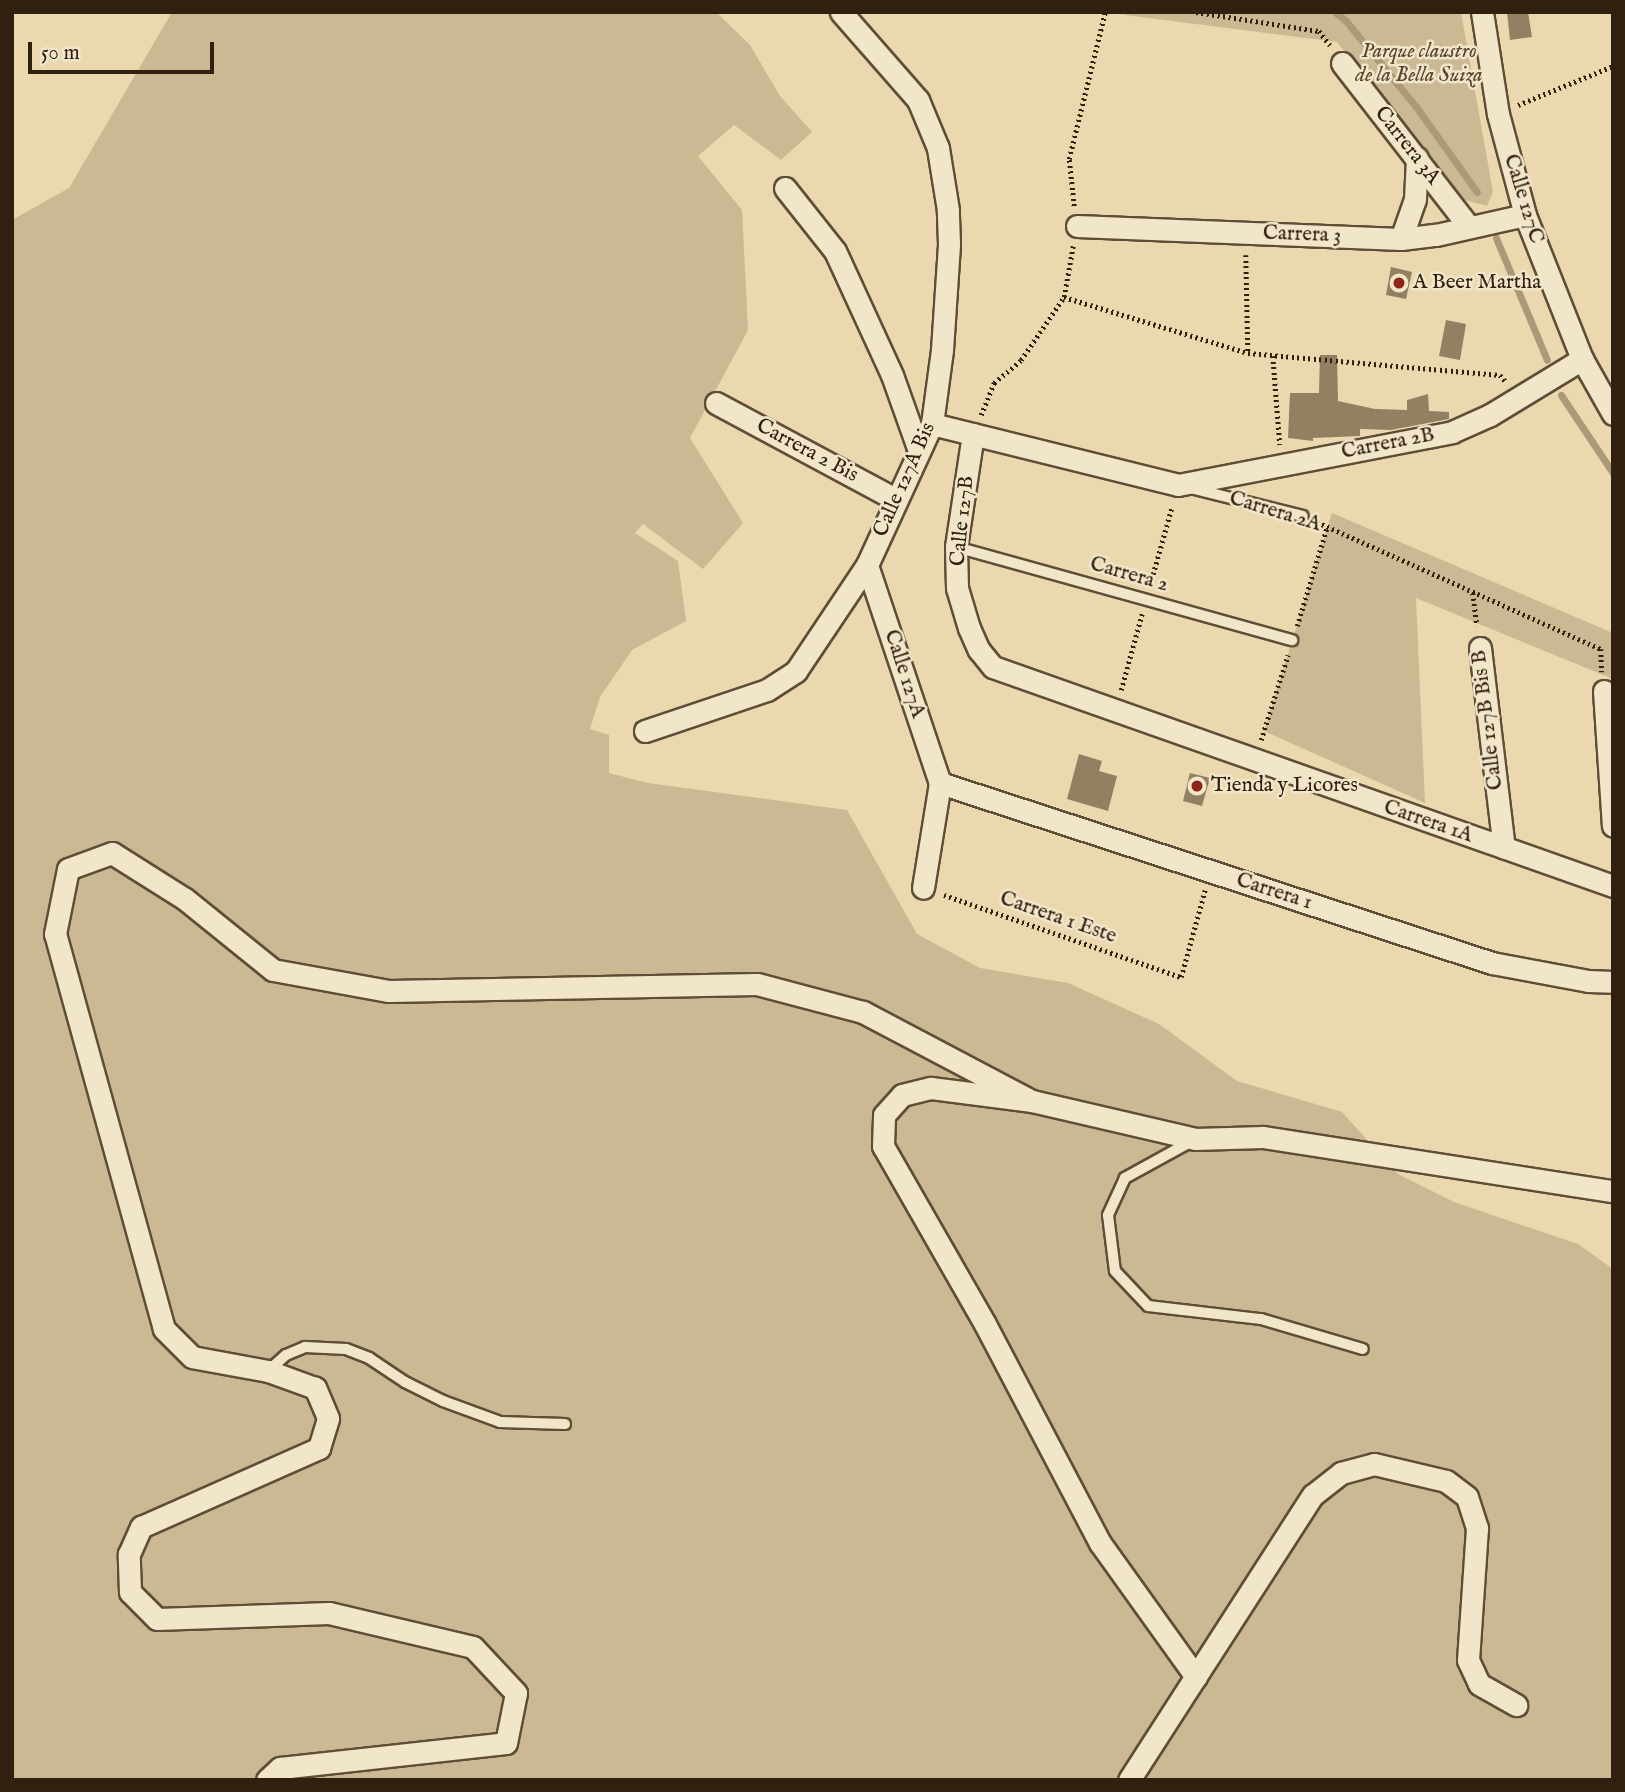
<!DOCTYPE html>
<html>
<head>
<meta charset="utf-8">
<style>
  body { margin:0 }
  #map { position:relative; width:1625px; height:1792px; overflow:hidden; background:#ebd8ae; font-family:"IM FELL English",serif }
  div>[style] { position:absolute }
  .green>* { inset:0; background:#cbb993 }
  .stream>* { height:7px; margin:-3.5px; padding:0 3.5px; transform-origin:3.5px; border-radius:3.5px; background:#ab9978 }
  .building>* { inset:0; background:#918062 }
  .path>* { height:4.5px; margin-top:-2.25px; transform-origin:0; background:repeating-linear-gradient(90deg,#2f200f 0 2px,transparent 0 5.5px) }
  .roads { filter:drop-shadow(2px 0 #5e4e37) drop-shadow(-2px 0 #5e4e37) drop-shadow(0 2px #5e4e37) drop-shadow(0 -2px #5e4e37) }
  .service>* { height:10px; margin:-5px; padding:0 5px; transform-origin:5px; border-radius:5px; background:#f2e6ca }
  .minor>* { height:21px; margin:-10.5px; padding:0 10.5px; transform-origin:10.5px; border-radius:10.5px; background:#f2e6ca }
  .dots>* { width:19px; height:19px; translate:-50% -50%; box-sizing:border-box; border:4px solid #f2e6ca; border-radius:50% }
  span { translate:-50% -50%; white-space:nowrap; text-align:center; line-height:1.15; -webkit-text-stroke:5px #f2e6ca; paint-order:stroke }
  .park-label { font-size:21px; color:#564630; font-style:italic }
  .street-label { font-size:21px; color:#2f200f }
  .poi-label { font-size:21px; color:#2f200f }
  .left { translate:0 -50%; text-align:left }
  .frame { position:absolute; inset:0; border:14px solid #2f200f; pointer-events:none }
  .scale { position:absolute; left:28px; top:42px; width:186px; height:32px; box-sizing:border-box; border:4px solid #2f200f; border-top:0; padding-left:9px; font-size:21px; line-height:24px; white-space:nowrap; color:#2f200f; -webkit-text-stroke:5px #f2e6ca; paint-order:stroke }
</style>
</head>
<body>
<div id="map">
  <div class="green">
    <i style="clip-path:polygon(172px 12px,716px 12px,750px 45px,780px 96px,812px 132px,781px 160px,734px 125px,698px 156px,742px 210px,748px 330px,690px 438px,743px 523px,703px 569px,643px 524px,635px 533px,678px 561px,686px 621px,632px 650px,600px 697px,590px 729px,609px 735px,609px 773px,648px 783px,847px 810px,917px 934px,980px 968px,1068px 983px,1159px 1024px,1237px 1081px,1342px 1112px,1398px 1174px,1454px 1202px,1578px 1244px,1613px 1269px,1613px 1780px,12px 1780px,12px 220px,69px 188px)"></i>
    <i style="clip-path:polygon(1124px 12px,1461px 12px,1493px 192px,1487px 206px,1465px 200px,1447px 181px,1337px 42px,1125px 15px)"></i>
    <i style="clip-path:polygon(1332px 513px,1613px 633px,1613px 679px,1416px 598px,1425px 803px,1264px 731px)"></i>
  </div>
  <div class="stream">
    <i style="left:1335px;top:12px;width:14px;rotate:39deg"></i>
    <i style="left:1346px;top:21px;width:112px;rotate:50.8deg"></i>
    <i style="left:1417px;top:108px;width:103px;rotate:54.5deg"></i>
    <i style="left:1496px;top:238px;width:132px;rotate:67.3deg"></i>
    <i style="left:1561px;top:395px;width:94px;rotate:56.3deg"></i>
  </div>
  <div class="building">
    <i style="clip-path:polygon(1507px 12px,1528px 12px,1532px 37px,1510px 40px)"></i>
    <i style="clip-path:polygon(1391px 267px,1412px 272px,1406px 299px,1386px 295px)"></i>
    <i style="clip-path:polygon(1446px 320px,1466px 324px,1460px 360px,1439px 356px)"></i>
    <i style="clip-path:polygon(1320px 355px,1337px 355px,1338px 401px,1375px 409px,1407px 410px,1407px 400px,1428px 394px,1429px 411px,1449px 412px,1449px 419px,1391px 430px,1360px 429px,1360px 436px,1313px 438px,1313px 441px,1288px 438px,1290px 393px,1319px 393px)"></i>
    <i style="clip-path:polygon(1079px 754px,1102px 761px,1099px 771px,1117px 776px,1108px 811px,1067px 799px)"></i>
    <i style="clip-path:polygon(1190px 773px,1210px 778px,1202px 806px,1183px 801px)"></i>
  </div>
  <div class="path">
    <i style="left:1196px;top:12px;width:124px;rotate:8.8deg"></i>
    <i style="left:1319px;top:31px;width:18px;rotate:52deg"></i>
    <i style="left:1518px;top:105px;width:103px;rotate:-22.3deg"></i>
    <i style="left:1074px;top:206px;width:47px;rotate:-96.1deg"></i>
    <i style="left:1069px;top:159px;width:151px;rotate:-76.2deg"></i>
    <i style="left:1246px;top:255px;width:98px;rotate:88.8deg"></i>
    <i style="left:1064px;top:297px;width:192px;rotate:16.9deg"></i>
    <i style="left:1248px;top:353px;width:253px;rotate:5deg"></i>
    <i style="left:1500px;top:375px;width:9px;rotate:49deg"></i>
    <i style="left:1273px;top:356px;width:89px;rotate:85.5deg"></i>
    <i style="left:981px;top:415px;width:35px;rotate:-68deg"></i>
    <i style="left:994px;top:383px;width:35px;rotate:-40deg"></i>
    <i style="left:1021px;top:360px;width:76px;rotate:-55.7deg"></i>
    <i style="left:1064px;top:297px;width:52px;rotate:-80deg"></i>
    <i style="left:1317px;top:522px;width:311px;rotate:24.1deg"></i>
    <i style="left:1601px;top:649px;width:23px;rotate:88deg"></i>
    <i style="left:1150px;top:585px;width:82px;rotate:-74.4deg"></i>
    <i style="left:1473px;top:593px;width:33px;rotate:83deg"></i>
    <i style="left:1297px;top:626px;width:103px;rotate:-73.1deg"></i>
    <i style="left:1121px;top:690px;width:79px;rotate:-74.6deg"></i>
    <i style="left:1261px;top:740px;width:89px;rotate:-72.4deg"></i>
    <i style="left:944px;top:895px;width:251px;rotate:19.1deg"></i>
    <i style="left:1181px;top:977px;width:90px;rotate:-74.6deg"></i>
  </div>
  <div class="roads">
    <div class="service">
      <i style="left:1191px;top:488px;width:115px;rotate:14deg"></i>
      <i style="left:956px;top:547px;width:349px;rotate:15.5deg"></i>
      <i style="left:1192px;top:1141px;width:77px;rotate:151.1deg"></i>
      <i style="left:1125px;top:1178px;width:41px;rotate:114.7deg"></i>
      <i style="left:1108px;top:1215px;width:56px;rotate:82.9deg"></i>
      <i style="left:1115px;top:1271px;width:48px;rotate:46.7deg"></i>
      <i style="left:1148px;top:1306px;width:114px;rotate:6.6deg"></i>
      <i style="left:1261px;top:1319px;width:106px;rotate:16.4deg"></i>
      <i style="left:268px;top:1371px;width:24px;rotate:-42deg"></i>
      <i style="left:286px;top:1355px;width:21px;rotate:-23deg"></i>
      <i style="left:305px;top:1347px;width:41px;rotate:2.8deg"></i>
      <i style="left:346px;top:1349px;width:25px;rotate:21deg"></i>
      <i style="left:369px;top:1358px;width:43px;rotate:33.7deg"></i>
      <i style="left:405px;top:1382px;width:42px;rotate:26.6deg"></i>
      <i style="left:443px;top:1401px;width:61px;rotate:20.2deg"></i>
      <i style="left:500px;top:1422px;width:65px;rotate:1.8deg"></i>
    </div>
    <div class="minor">
      <i style="left:1482px;top:12px;width:103px;rotate:81.1deg"></i>
      <i style="left:1498px;top:114px;width:105px;rotate:75deg"></i>
      <i style="left:1525px;top:215px;width:155px;rotate:68.4deg"></i>
      <i style="left:1582px;top:359px;width:63px;rotate:60.6deg"></i>
      <i style="left:1342px;top:63px;width:207px;rotate:52.2deg"></i>
      <i style="left:785px;top:188px;width:80px;rotate:51.6deg"></i>
      <i style="left:835px;top:251px;width:136px;rotate:65.3deg"></i>
      <i style="left:892px;top:375px;width:81px;rotate:70.4deg"></i>
      <i style="left:1077px;top:226px;width:324px;rotate:2.3deg"></i>
      <i style="left:1401px;top:239px;width:35px;rotate:-7deg"></i>
      <i style="left:1436px;top:235px;width:91px;rotate:-12.7deg"></i>
      <i style="left:1401px;top:239px;width:42px;rotate:-70.7deg"></i>
      <i style="left:1415px;top:199px;width:41px;rotate:-87.2deg"></i>
      <i style="left:716px;top:403px;width:205px;rotate:28.2deg"></i>
      <i style="left:932px;top:424px;width:253px;rotate:13.9deg"></i>
      <i style="left:1178px;top:485px;width:279px;rotate:-10.9deg"></i>
      <i style="left:1452px;top:432px;width:42px;rotate:-24.1deg"></i>
      <i style="left:1490px;top:415px;width:108px;rotate:-31.3deg"></i>
      <i style="left:973px;top:434px;width:114px;rotate:98.6deg"></i>
      <i style="left:956px;top:547px;width:41px;rotate:88.6deg"></i>
      <i style="left:957px;top:588px;width:42px;rotate:73.3deg"></i>
      <i style="left:969px;top:628px;width:24px;rotate:66deg"></i>
      <i style="left:979px;top:650px;width:22px;rotate:51deg"></i>
      <i style="left:993px;top:667px;width:658px;rotate:19.45deg"></i>
      <i style="left:867px;top:565px;width:230px;rotate:71.5deg"></i>
      <i style="left:940px;top:783px;width:106px;rotate:99.2deg"></i>
      <i style="left:1480px;top:648px;width:201px;rotate:83.2deg"></i>
      <i style="left:1604px;top:691px;width:135px;rotate:86.2deg"></i>
      <i style="left:645px;top:731px;width:129px;rotate:-18.6deg"></i>
      <i style="left:767px;top:690px;width:35px;rotate:-33deg"></i>
      <i style="left:796px;top:671px;width:128px;rotate:-56.2deg"></i>
      <i style="left:867px;top:565px;width:155px;rotate:-65.3deg"></i>
      <i style="left:932px;top:424px;width:75px;rotate:-82.3deg"></i>
      <i style="left:942px;top:350px;width:106px;rotate:-86.2deg"></i>
      <i style="left:949px;top:244px;width:34px;rotate:-92deg"></i>
      <i style="left:948px;top:210px;width:63px;rotate:-99.2deg"></i>
      <i style="left:938px;top:148px;width:52px;rotate:-112.6deg"></i>
      <i style="left:918px;top:100px;width:117px;rotate:-131.2deg"></i>
      <i style="left:940px;top:783px;width:581px;rotate:18.06deg"></i>
      <i style="left:1492px;top:963px;width:98px;rotate:10.6deg"></i>
      <i style="left:1588px;top:981px;width:25px;rotate:2deg"></i>
      <i style="left:1196px;top:1677px;width:165px;rotate:-125.6deg"></i>
      <i style="left:1100px;top:1543px;width:247px;rotate:-117.7deg"></i>
      <i style="left:985px;top:1324px;width:205px;rotate:-119.8deg"></i>
      <i style="left:883px;top:1146px;width:31px;rotate:-88deg"></i>
      <i style="left:884px;top:1115px;width:27px;rotate:-48deg"></i>
      <i style="left:902px;top:1095px;width:30px;rotate:-14deg"></i>
      <i style="left:931px;top:1088px;width:102px;rotate:7.3deg"></i>
      <i style="left:1032px;top:1101px;width:167px;rotate:13.1deg"></i>
      <i style="left:1195px;top:1139px;width:68px;rotate:-1.7deg"></i>
      <i style="left:1263px;top:1137px;width:354px;rotate:8.8deg"></i>
      <i style="left:267px;top:1780px;width:18px;rotate:-43deg"></i>
      <i style="left:280px;top:1768px;width:227px;rotate:-6.3deg"></i>
      <i style="left:506px;top:1743px;width:51px;rotate:-78.7deg"></i>
      <i style="left:516px;top:1693px;width:63px;rotate:-133.1deg"></i>
      <i style="left:473px;top:1647px;width:148px;rotate:-166.7deg"></i>
      <i style="left:329px;top:1613px;width:172px;rotate:178deg"></i>
      <i style="left:157px;top:1619px;width:38px;rotate:-135deg"></i>
      <i style="left:130px;top:1592px;width:38px;rotate:-92deg"></i>
      <i style="left:129px;top:1554px;width:30px;rotate:-66deg"></i>
      <i style="left:141px;top:1527px;width:195px;rotate:-23.9deg"></i>
      <i style="left:319px;top:1448px;width:31px;rotate:-73deg"></i>
      <i style="left:328px;top:1418px;width:33px;rotate:-113deg"></i>
      <i style="left:315px;top:1388px;width:50px;rotate:-160.1deg"></i>
      <i style="left:268px;top:1371px;width:77px;rotate:-169.6deg"></i>
      <i style="left:192px;top:1357px;width:40px;rotate:-135deg"></i>
      <i style="left:164px;top:1329px;width:410px;rotate:-105.4deg"></i>
      <i style="left:55px;top:934px;width:66px;rotate:-78.7deg"></i>
      <i style="left:68px;top:869px;width:47px;rotate:-20deg"></i>
      <i style="left:112px;top:853px;width:86px;rotate:32.2deg"></i>
      <i style="left:185px;top:899px;width:113px;rotate:38.9deg"></i>
      <i style="left:273px;top:970px;width:118px;rotate:10.3deg"></i>
      <i style="left:389px;top:991px;width:368px;rotate:-1.1deg"></i>
      <i style="left:757px;top:984px;width:110px;rotate:14.8deg"></i>
      <i style="left:863px;top:1012px;width:191px;rotate:27.8deg"></i>
      <i style="left:1129px;top:1780px;width:339px;rotate:-57.2deg"></i>
      <i style="left:1313px;top:1495px;width:36px;rotate:-38deg"></i>
      <i style="left:1341px;top:1473px;width:34px;rotate:-15deg"></i>
      <i style="left:1374px;top:1464px;width:74px;rotate:13.3deg"></i>
      <i style="left:1446px;top:1481px;width:26px;rotate:37deg"></i>
      <i style="left:1467px;top:1497px;width:33px;rotate:72deg"></i>
      <i style="left:1477px;top:1528px;width:132px;rotate:93.9deg"></i>
      <i style="left:1468px;top:1660px;width:26px;rotate:65deg"></i>
      <i style="left:1479px;top:1684px;width:43px;rotate:29.6deg"></i>
    </div>
  </div>
  <div class="dots">
    <i style="left:1399px;top:283px;background:#8f2418"></i>
    <i style="left:1197px;top:786px;background:#8f2418"></i>
  </div>
  <div class="park-label">
    <span style="left:1419px;top:64px">Parque claustro<br>de la Bella Suiza</span>
  </div>
  <div class="street-label">
    <span style="left:1407px;top:146px;rotate:52deg">Carrera 3A</span>
    <span style="left:1523px;top:199px;rotate:73deg">Calle 127C</span>
    <span style="left:1302px;top:235px;rotate:2deg">Carrera 3</span>
    <span style="left:1388px;top:444px;rotate:-11deg">Carrera 2B</span>
    <span style="left:807px;top:451px;rotate:28deg">Carrera 2 Bis</span>
    <span style="left:905px;top:480px;rotate:-66deg">Calle 127A Bis</span>
    <span style="left:1275px;top:512px;rotate:17deg">Carrera 2A</span>
    <span style="left:963px;top:521px;rotate:-84deg">Calle 127B</span>
    <span style="left:1129px;top:575px;rotate:16deg">Carrera 2</span>
    <span style="left:904px;top:674px;rotate:72deg">Calle 127A</span>
    <span style="left:1488px;top:720px;rotate:-97deg">Calle 127B Bis B</span>
    <span style="left:1428px;top:822px;rotate:19deg">Carrera 1A</span>
    <span style="left:1274px;top:892px;rotate:18deg">Carrera 1</span>
    <span style="left:1058px;top:918px;rotate:19deg">Carrera 1 Este</span>
  </div>
  <div class="poi-label">
    <span class="left" style="left:1413px;top:283px">A Beer Martha</span>
    <span class="left" style="left:1211px;top:786px">Tienda y Licores</span>
  </div>
  <div class="frame"></div>
  <div class="scale">50 m</div>
</div>
</body>
</html>
